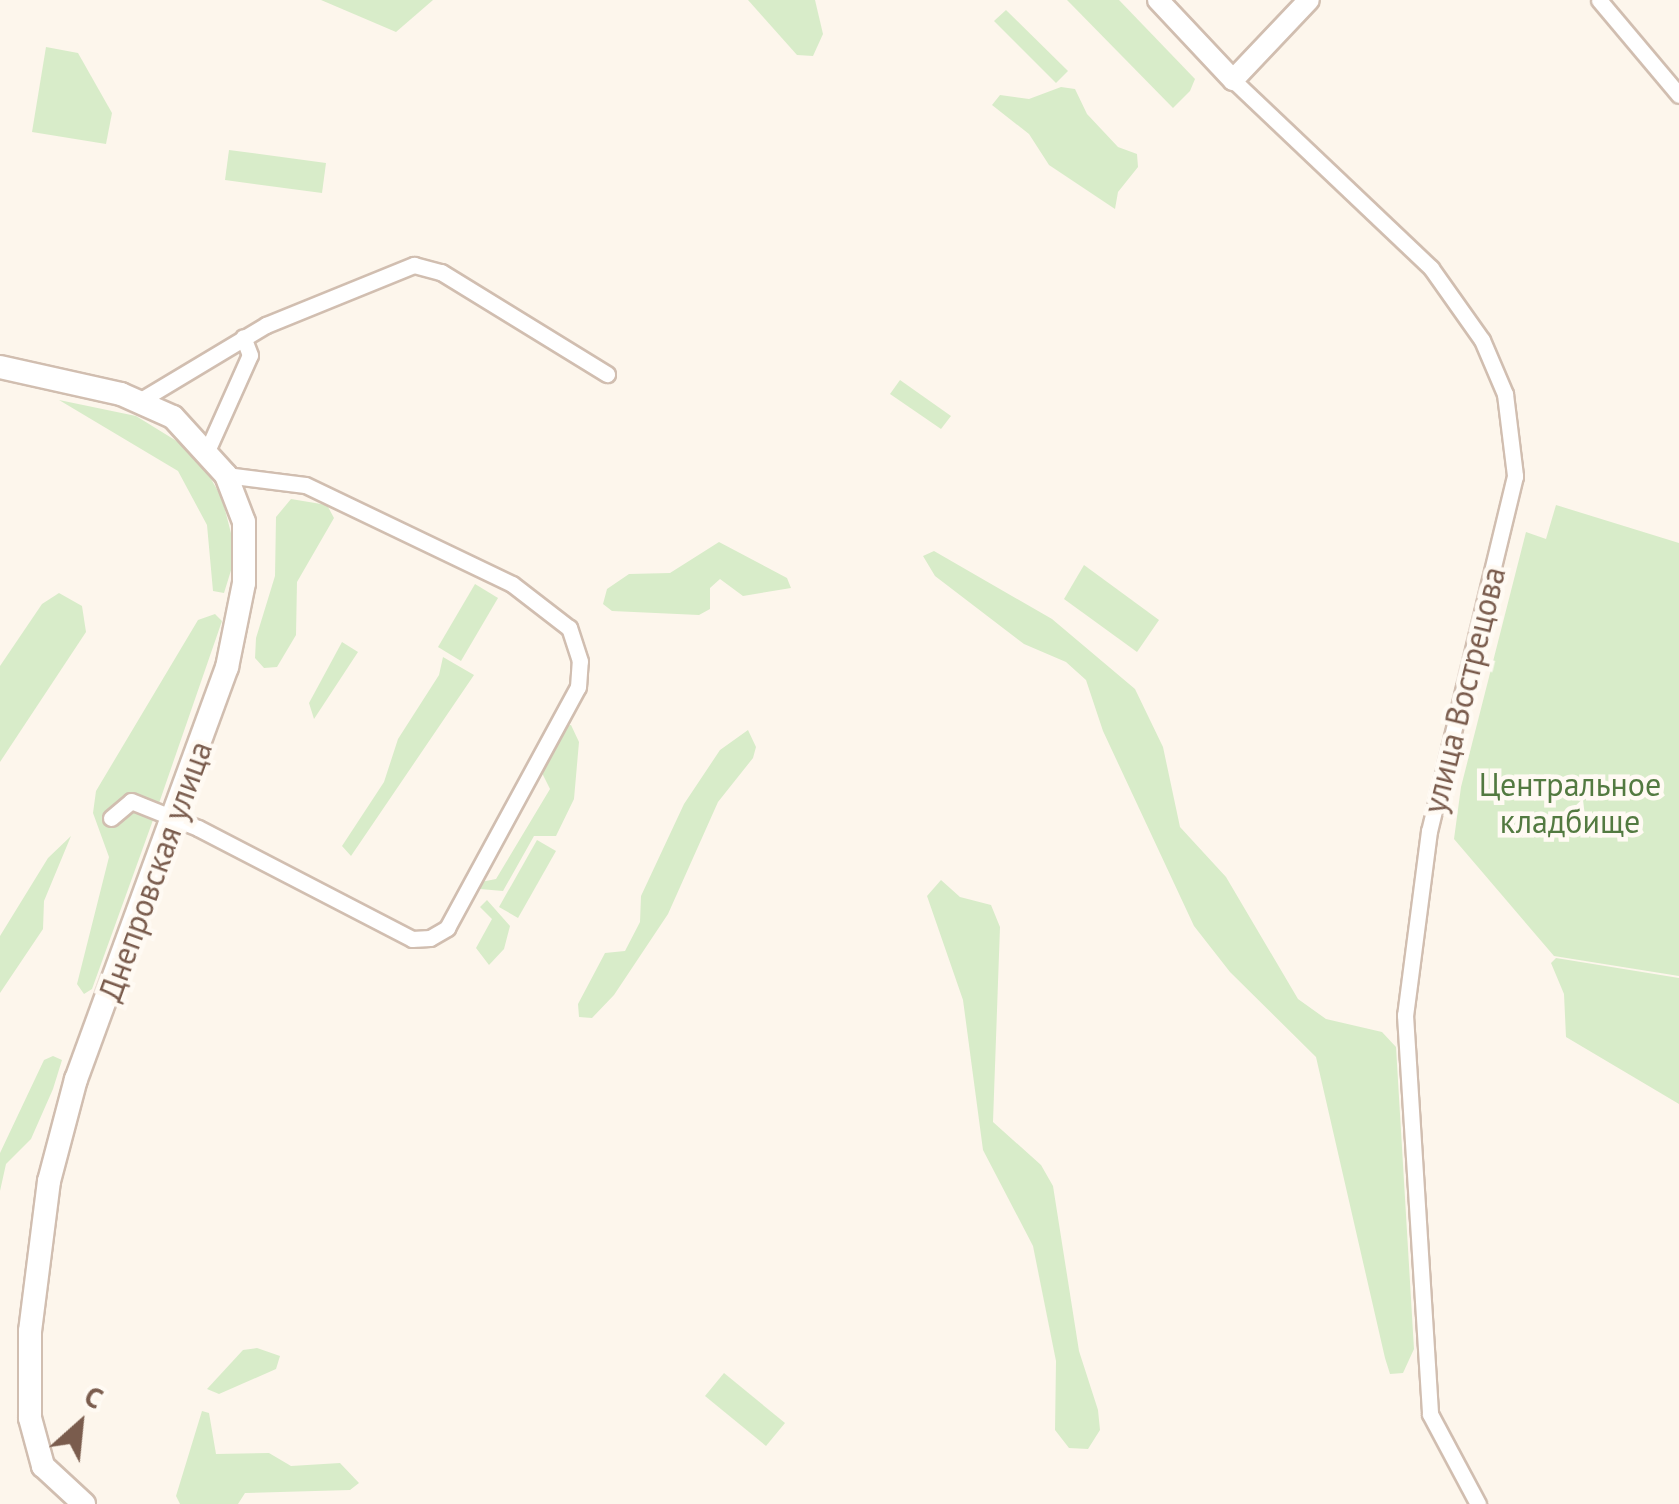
<!DOCTYPE html>
<html>
<head>
<meta charset="utf-8">
<style>
  body { margin:0 }
  #map { position:relative; width:1679px; height:1504px; overflow:hidden; background:#fdf6ec; font-family:"PT Sans",sans-serif }
  div>[style] { position:absolute }
  .green>* { inset:0; background:#d8ecc9 }
  .roads { filter:drop-shadow(2px 0 #d1beb0) drop-shadow(-2px 0 #d1beb0) drop-shadow(0 2px #d1beb0) drop-shadow(0 -2px #d1beb0) }
  .minor>* { height:15px; margin:-7.5px; padding:0 7.5px; transform-origin:7.5px; border-radius:7.5px; background:#fff }
  .tertiary>* { height:20px; margin:-10px; padding:0 10px; transform-origin:10px; border-radius:10px; background:#fff }
  .secondary>* { height:22px; margin:-11px; padding:0 11px; transform-origin:11px; border-radius:11px; background:#fff }
  span { translate:-50% -50%; white-space:nowrap; text-align:center; line-height:1.15; -webkit-text-stroke:9px #fffaf3; paint-order:stroke }
  .street-label { font-size:32px; color:#7a5c4d }
  .park-label { font-size:32px; color:#537a41 }
  .north { position:absolute; left:30px; top:1374px; width:100px; height:100px; -webkit-text-stroke:8px #fffaf3; paint-order:stroke; rotate:27deg; font-size:28px; font-weight:700; line-height:40px; text-align:center; color:#7a5c4d }
  .north::after { content:''; display:block; margin:auto; width:35px; height:45px; background:#7a5c4d; clip-path:polygon(50% 0,100% 100%,50% 72%,0 100%) }
</style>
</head>
<body>
<div id="map">
  <div class="green">
    <i style="clip-path:polygon(321px 0,433px 0,396px 32px)"></i>
    <i style="clip-path:polygon(748px 0,815px 0,823px 34px,813px 56px,797px 55px)"></i>
    <i style="clip-path:polygon(1067px 0,1119px 0,1195px 79px,1190px 91px,1173px 108px)"></i>
    <i style="clip-path:polygon(1006px 10px,1068px 71px,1056px 83px,994px 21px)"></i>
    <i style="clip-path:polygon(46px 47px,78px 53px,112px 113px,106px 144px,32px 132px)"></i>
    <i style="clip-path:polygon(1061px 87px,1075px 89px,1087px 114px,1118px 147px,1137px 154px,1138px 167px,1118px 192px,1115px 209px,1049px 165px,1029px 134px,992px 105px,1000px 95px,1029px 99px)"></i>
    <i style="clip-path:polygon(229px 150px,326px 163px,322px 193px,225px 180px)"></i>
    <i style="clip-path:polygon(900px 380px,951px 416px,941px 429px,890px 394px)"></i>
    <i style="clip-path:polygon(59px 400px,136px 416px,196px 453px,222px 498px,232px 537px,233px 564px,224px 593px,213px 591px,207px 525px,178px 471px)"></i>
    <i style="clip-path:polygon(291px 499px,327px 505px,334px 518px,297px 582px,296px 635px,277px 667px,264px 668px,255px 658px,256px 638px,275px 576px,276px 517px)"></i>
    <i style="clip-path:polygon(1556px 505px,1679px 543px,1679px 976px,1554px 956px,1454px 839px,1461px 787px,1526px 532px,1546px 539px)"></i>
    <i style="clip-path:polygon(719px 542px,787px 578px,791px 588px,743px 596px,720px 579px,710px 588px,710px 609px,699px 615px,612px 611px,603px 604px,607px 589px,629px 574px,670px 573px)"></i>
    <i style="clip-path:polygon(934px 551px,1052px 619px,1135px 689px,1163px 747px,1180px 827px,1226px 877px,1298px 999px,1326px 1019px,1382px 1032px,1396px 1047px,1414px 1349px,1403px 1373px,1390px 1374px,1385px 1358px,1316px 1057px,1230px 972px,1194px 926px,1103px 731px,1086px 680px,1066px 662px,1024px 644px,935px 576px,923px 556px)"></i>
    <i style="clip-path:polygon(1084px 565px,1159px 620px,1137px 652px,1064px 599px)"></i>
    <i style="clip-path:polygon(475px 584px,498px 598px,461px 661px,438px 647px)"></i>
    <i style="clip-path:polygon(59px 593px,82px 606px,86px 632px,0 762px,0 666px,42px 604px)"></i>
    <i style="clip-path:polygon(215px 614px,222px 621px,157px 809px,92px 989px,84px 994px,77px 984px,109px 857px,93px 813px,96px 791px,198px 620px)"></i>
    <i style="clip-path:polygon(342px 642px,358px 652px,314px 719px,309px 703px)"></i>
    <i style="clip-path:polygon(443px 657px,474px 675px,351px 856px,342px 846px,384px 782px,398px 739px,439px 675px)"></i>
    <i style="clip-path:polygon(571px 725px,579px 742px,574px 799px,556px 836px,534px 836px,503px 891px,480px 889px,481px 882px,496px 879px,550px 789px,541px 771px,564px 726px)"></i>
    <i style="clip-path:polygon(748px 730px,756px 747px,753px 758px,718px 802px,668px 914px,614px 995px,592px 1018px,579px 1017px,578px 1004px,605px 953px,625px 951px,640px 922px,641px 896px,684px 804px,720px 750px)"></i>
    <i style="clip-path:polygon(71px 836px,44px 901px,43px 929px,0 993px,0 936px,48px 858px)"></i>
    <i style="clip-path:polygon(537px 840px,556px 851px,518px 918px,499px 907px)"></i>
    <i style="clip-path:polygon(941px 880px,960px 897px,991px 905px,1000px 927px,993px 1122px,1041px 1165px,1053px 1186px,1079px 1351px,1098px 1410px,1100px 1430px,1088px 1449px,1069px 1448px,1055px 1430px,1056px 1361px,1033px 1246px,983px 1150px,963px 1000px,927px 896px)"></i>
    <i style="clip-path:polygon(487px 900px,510px 926px,504px 949px,489px 965px,476px 948px,492px 919px,480px 907px)"></i>
    <i style="clip-path:polygon(1556px 958px,1679px 978px,1679px 1104px,1566px 1037px,1564px 994px,1551px 963px)"></i>
    <i style="clip-path:polygon(53px 1056px,62px 1060px,53px 1089px,31px 1139px,6px 1164px,0 1191px,0 1153px,44px 1060px)"></i>
    <i style="clip-path:polygon(257px 1348px,280px 1356px,276px 1369px,219px 1394px,207px 1389px,243px 1350px)"></i>
    <i style="clip-path:polygon(724px 1373px,785px 1423px,766px 1446px,705px 1396px)"></i>
    <i style="clip-path:polygon(202px 1411px,209px 1413px,216px 1454px,269px 1453px,291px 1466px,340px 1463px,359px 1483px,350px 1490px,245px 1493px,238px 1504px,180px 1504px,176px 1496px)"></i>
  </div>
  <div class="roads">
    <div class="minor">
      <i style="left:1599px;top:0;width:124px;rotate:49.9deg"></i>
      <i style="left:1233px;top:80px;width:273px;rotate:43.5deg"></i>
      <i style="left:1431px;top:268px;width:88px;rotate:54.7deg"></i>
      <i style="left:1482px;top:340px;width:59px;rotate:66.9deg"></i>
      <i style="left:1505px;top:394px;width:83px;rotate:83deg"></i>
      <i style="left:1515px;top:476px;width:365px;rotate:103.6deg"></i>
      <i style="left:1429px;top:831px;width:186px;rotate:97.4deg"></i>
      <i style="left:1405px;top:1015px;width:400px;rotate:86.4deg"></i>
      <i style="left:1430px;top:1414px;width:102px;rotate:61.9deg"></i>
      <i style="left:141px;top:400px;width:146px;rotate:-31deg"></i>
      <i style="left:266px;top:325px;width:160px;rotate:-22.1deg"></i>
      <i style="left:414px;top:265px;width:28px;rotate:15deg"></i>
      <i style="left:441px;top:272px;width:195px;rotate:31.6deg"></i>
      <i style="left:207px;top:451px;width:105px;rotate:-65.9deg"></i>
      <i style="left:250px;top:355px;width:19px;rotate:-111deg"></i>
      <i style="left:111px;top:818px;width:26px;rotate:-40deg"></i>
      <i style="left:131px;top:801px;width:72px;rotate:21.9deg"></i>
      <i style="left:198px;top:828px;width:241px;rotate:27.4deg"></i>
      <i style="left:412px;top:939px;width:18px;rotate:-3deg"></i>
      <i style="left:430px;top:938px;width:20px;rotate:-30deg"></i>
      <i style="left:447px;top:928px;width:274px;rotate:-61.5deg"></i>
      <i style="left:578px;top:687px;width:26px;rotate:-86deg"></i>
      <i style="left:580px;top:661px;width:35px;rotate:-108deg"></i>
      <i style="left:569px;top:628px;width:72px;rotate:-142.3deg"></i>
      <i style="left:512px;top:584px;width:229px;rotate:-154.4deg"></i>
      <i style="left:305px;top:485px;width:80px;rotate:-172.8deg"></i>
    </div>
    <div class="tertiary">
      <i style="left:1158px;top:0;width:110px;rotate:46.8deg"></i>
      <i style="left:1233px;top:80px;width:110px;rotate:-46.5deg"></i>
    </div>
    <div class="secondary">
      <i style="left:0;top:367px;width:124px;rotate:12.6deg"></i>
      <i style="left:121px;top:394px;width:57px;rotate:23.9deg"></i>
      <i style="left:173px;top:417px;width:79px;rotate:47.6deg"></i>
      <i style="left:226px;top:475px;width:50px;rotate:69deg"></i>
      <i style="left:244px;top:522px;width:61px;rotate:90deg"></i>
      <i style="left:244px;top:583px;width:86px;rotate:101.4deg"></i>
      <i style="left:227px;top:667px;width:439px;rotate:110.1deg"></i>
      <i style="left:76px;top:1079px;width:106px;rotate:104.8deg"></i>
      <i style="left:49px;top:1181px;width:151px;rotate:97.2deg"></i>
      <i style="left:30px;top:1331px;width:87px;rotate:90deg"></i>
      <i style="left:30px;top:1418px;width:50px;rotate:74.8deg"></i>
      <i style="left:43px;top:1466px;width:56px;rotate:42.8deg"></i>
    </div>
  </div>
  <div class="street-label">
    <span style="left:1464px;top:690px;rotate:-76deg">улица Вострецова</span>
    <span style="left:155px;top:871px;rotate:-70deg">Днепровская улица</span>
  </div>
  <div class="park-label">
    <span style="left:1570px;top:803px">Центральное<br>кладбище</span>
  </div>
  <div class="north">С</div>
</div>
</body>
</html>
